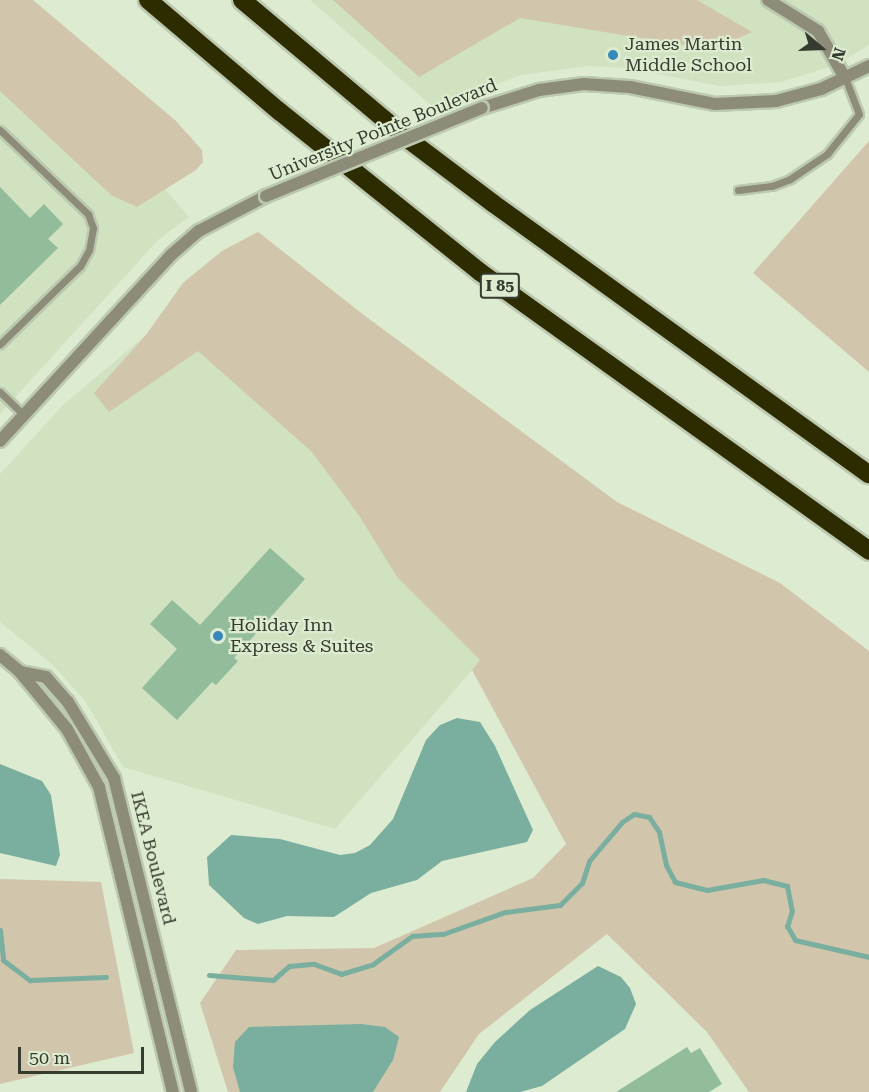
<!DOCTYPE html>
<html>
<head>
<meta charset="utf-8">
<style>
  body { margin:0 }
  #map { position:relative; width:869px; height:1092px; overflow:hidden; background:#ddecd0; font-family:"Roboto Serif",serif }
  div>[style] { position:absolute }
  .built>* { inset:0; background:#d0e2c0 }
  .green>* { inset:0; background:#d1c5ab }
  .water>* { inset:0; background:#7aaf9f }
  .stream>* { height:5px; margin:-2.5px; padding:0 2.5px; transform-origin:2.5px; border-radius:2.5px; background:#7aaf9f }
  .building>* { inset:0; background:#93bc9d }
  .roads { filter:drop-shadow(2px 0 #bcc9b0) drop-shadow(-2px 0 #bcc9b0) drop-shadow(0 2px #bcc9b0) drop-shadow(0 -2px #bcc9b0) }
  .service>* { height:7px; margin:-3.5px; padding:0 3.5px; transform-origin:3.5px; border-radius:3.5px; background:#8c8c79 }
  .minor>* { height:12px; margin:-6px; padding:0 6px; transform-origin:6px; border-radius:6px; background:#8c8c79 }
  .tertiary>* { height:12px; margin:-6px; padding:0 6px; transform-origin:6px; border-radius:6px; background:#8c8c79 }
  .motorway>* { height:18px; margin:-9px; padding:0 9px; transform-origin:9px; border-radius:9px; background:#2d2c00 }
  .bridges { filter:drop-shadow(2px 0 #bcc9b0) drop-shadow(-2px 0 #bcc9b0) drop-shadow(0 2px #bcc9b0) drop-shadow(0 -2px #bcc9b0) }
  .tertiary-bridge>* { height:12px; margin:-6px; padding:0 6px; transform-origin:6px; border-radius:6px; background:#8c8c79 }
  .dots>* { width:16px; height:16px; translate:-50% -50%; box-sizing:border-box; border:3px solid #ddecd0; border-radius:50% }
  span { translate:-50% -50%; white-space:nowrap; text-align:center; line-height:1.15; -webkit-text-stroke:4.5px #ddecd0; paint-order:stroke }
  .shield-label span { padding:2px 4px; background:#ddecd0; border:2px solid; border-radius:4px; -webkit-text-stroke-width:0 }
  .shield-label { font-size:16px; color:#363b30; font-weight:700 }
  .poi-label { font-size:18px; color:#363b30 }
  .left { translate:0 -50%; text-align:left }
  .street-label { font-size:18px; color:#363b30 }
  .north { position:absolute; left:791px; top:18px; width:60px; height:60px; -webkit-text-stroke:4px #ddecd0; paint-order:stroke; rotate:109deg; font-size:16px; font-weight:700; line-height:24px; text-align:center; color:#363b30 }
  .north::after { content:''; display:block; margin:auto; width:21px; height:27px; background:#363b30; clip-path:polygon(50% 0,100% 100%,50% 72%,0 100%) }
  .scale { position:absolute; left:18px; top:1047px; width:126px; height:27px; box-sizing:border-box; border:3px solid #363b30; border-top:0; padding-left:8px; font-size:18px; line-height:21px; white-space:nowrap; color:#363b30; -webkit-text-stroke:4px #ddecd0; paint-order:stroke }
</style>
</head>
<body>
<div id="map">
  <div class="built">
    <i style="clip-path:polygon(310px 0,869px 0,869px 45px,836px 65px,781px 82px,719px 86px,629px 68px,588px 66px,521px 75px,434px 108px)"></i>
    <i style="clip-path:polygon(0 17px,128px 146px,189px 217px,159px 239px,0 414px)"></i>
    <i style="clip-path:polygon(258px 232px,365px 316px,617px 502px,335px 829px,123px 767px,86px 702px,53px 665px,0 622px,0 474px,63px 405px,146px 335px,183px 283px,222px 251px)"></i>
  </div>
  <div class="green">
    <i style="clip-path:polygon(0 0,33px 0,176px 121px,202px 150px,203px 162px,196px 170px,137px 207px,111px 195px,0 91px)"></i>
    <i style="clip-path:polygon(333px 0,697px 0,752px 32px,713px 50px,520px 18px,419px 77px)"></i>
    <i style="clip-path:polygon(869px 141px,869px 372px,753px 273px)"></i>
    <i style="clip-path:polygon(258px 232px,365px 316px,617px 502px,780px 583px,869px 651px,869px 1092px,749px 1092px,707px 1032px,607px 934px,479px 1034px,440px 1092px,228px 1092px,200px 1003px,236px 950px,374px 948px,533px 878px,566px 844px,472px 670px,480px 660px,397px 577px,360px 517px,312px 452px,198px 351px,109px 412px,94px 393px,146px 335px,183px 283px,222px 251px)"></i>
    <i style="clip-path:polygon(0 879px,101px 882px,134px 1053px,0 1084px)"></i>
  </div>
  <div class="water">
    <i style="clip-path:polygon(457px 718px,480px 722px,495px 746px,533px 830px,527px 842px,442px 861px,417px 880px,371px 893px,334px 917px,287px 916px,258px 924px,244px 918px,209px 885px,207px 857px,231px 835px,280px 839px,340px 855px,355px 853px,370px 845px,393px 819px,426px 740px,440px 725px)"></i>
    <i style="clip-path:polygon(0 764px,42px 781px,51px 795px,60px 855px,56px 866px,0 853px)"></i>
    <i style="clip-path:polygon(598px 966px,621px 977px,630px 988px,636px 1004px,625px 1029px,542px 1086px,520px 1092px,466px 1092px,477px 1064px,495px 1042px,530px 1010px)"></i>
    <i style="clip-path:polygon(361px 1024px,385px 1027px,399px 1037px,393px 1060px,373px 1092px,240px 1092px,233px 1067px,235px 1042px,249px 1027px)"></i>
  </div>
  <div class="stream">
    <i style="left:0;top:930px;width:30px;rotate:84deg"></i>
    <i style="left:3px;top:960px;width:34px;rotate:37deg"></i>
    <i style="left:30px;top:980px;width:76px;rotate:-2.3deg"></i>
    <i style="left:209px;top:975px;width:64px;rotate:4.5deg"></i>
    <i style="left:273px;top:980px;width:21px;rotate:-41deg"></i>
    <i style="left:289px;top:966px;width:25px;rotate:-5deg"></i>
    <i style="left:314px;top:964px;width:29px;rotate:20deg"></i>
    <i style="left:341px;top:974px;width:34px;rotate:-17deg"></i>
    <i style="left:373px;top:964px;width:48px;rotate:-35.7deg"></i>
    <i style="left:412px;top:936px;width:31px;rotate:-4deg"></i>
    <i style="left:443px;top:934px;width:66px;rotate:-19.5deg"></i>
    <i style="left:505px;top:912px;width:55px;rotate:-7.3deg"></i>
    <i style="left:560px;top:905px;width:31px;rotate:-45deg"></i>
    <i style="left:582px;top:883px;width:23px;rotate:-72deg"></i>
    <i style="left:589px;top:861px;width:51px;rotate:-49.8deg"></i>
    <i style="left:622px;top:822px;width:14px;rotate:-34deg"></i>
    <i style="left:634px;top:814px;width:15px;rotate:11deg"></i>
    <i style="left:649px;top:817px;width:18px;rotate:56deg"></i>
    <i style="left:659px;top:832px;width:34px;rotate:78deg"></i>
    <i style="left:666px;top:865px;width:19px;rotate:62deg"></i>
    <i style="left:675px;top:882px;width:33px;rotate:14deg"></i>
    <i style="left:707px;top:890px;width:57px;rotate:-10.1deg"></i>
    <i style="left:763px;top:880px;width:25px;rotate:14deg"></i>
    <i style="left:787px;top:886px;width:25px;rotate:79deg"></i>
    <i style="left:792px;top:911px;width:16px;rotate:108deg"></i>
    <i style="left:787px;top:926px;width:16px;rotate:60deg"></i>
    <i style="left:795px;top:940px;width:76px;rotate:12.9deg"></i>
  </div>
  <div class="building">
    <i style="clip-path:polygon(0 187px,30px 218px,44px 204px,63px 224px,48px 239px,58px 248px,0 305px)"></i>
    <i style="clip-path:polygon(270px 548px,305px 579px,234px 658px,238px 661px,216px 685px,212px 682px,177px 720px,142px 688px,177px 649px,150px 624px,172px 600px,200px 625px)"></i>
    <i style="clip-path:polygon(687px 1047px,691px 1053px,700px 1048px,722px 1084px,709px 1092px,616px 1092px)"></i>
  </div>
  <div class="roads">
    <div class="service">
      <i style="left:0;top:130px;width:122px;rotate:43.7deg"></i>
      <i style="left:88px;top:214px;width:15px;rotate:70deg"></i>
      <i style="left:93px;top:228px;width:22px;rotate:100deg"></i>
      <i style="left:89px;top:250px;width:18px;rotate:119deg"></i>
      <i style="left:80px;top:266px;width:112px;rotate:135.7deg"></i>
      <i style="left:738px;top:190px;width:34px;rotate:-7deg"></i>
      <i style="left:772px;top:186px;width:19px;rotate:-21deg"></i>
      <i style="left:790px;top:179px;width:45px;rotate:-34deg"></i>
      <i style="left:827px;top:154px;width:51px;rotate:-51.3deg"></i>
      <i style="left:859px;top:114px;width:39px;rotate:-111deg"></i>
      <i style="left:0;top:392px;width:33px;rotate:44deg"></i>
    </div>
    <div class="minor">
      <i style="left:768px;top:0;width:59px;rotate:31.8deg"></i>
      <i style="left:818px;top:31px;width:54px;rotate:60.1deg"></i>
    </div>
    <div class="tertiary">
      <i style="left:482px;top:108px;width:60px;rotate:-17.5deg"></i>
      <i style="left:539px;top:90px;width:45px;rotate:-7.6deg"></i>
      <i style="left:584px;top:84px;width:46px;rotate:3.7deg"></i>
      <i style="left:630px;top:87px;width:87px;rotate:11.3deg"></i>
      <i style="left:715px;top:104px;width:61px;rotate:-2.8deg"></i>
      <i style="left:776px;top:101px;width:47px;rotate:-14.9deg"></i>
      <i style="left:821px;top:89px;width:53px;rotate:-25.6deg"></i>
      <i style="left:0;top:441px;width:253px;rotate:-47.4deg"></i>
      <i style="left:171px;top:255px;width:37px;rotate:-41deg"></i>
      <i style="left:199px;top:231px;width:76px;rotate:-27.6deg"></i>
      <i style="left:0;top:655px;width:26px;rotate:40deg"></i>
      <i style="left:20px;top:672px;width:74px;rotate:50.5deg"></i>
      <i style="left:67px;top:729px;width:66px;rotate:61.1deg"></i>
      <i style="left:99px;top:787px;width:314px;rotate:76.4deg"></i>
      <i style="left:20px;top:672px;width:26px;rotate:11deg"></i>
      <i style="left:46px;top:677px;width:33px;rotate:49deg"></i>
      <i style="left:68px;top:702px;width:89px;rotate:58.8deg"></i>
      <i style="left:114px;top:778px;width:323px;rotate:76.2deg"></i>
    </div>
    <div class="motorway">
      <i style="left:148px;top:0;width:172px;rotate:40.3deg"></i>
      <i style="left:279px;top:111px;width:258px;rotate:38.7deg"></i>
      <i style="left:480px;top:272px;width:479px;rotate:35.6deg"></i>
      <i style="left:242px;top:0;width:213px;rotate:40deg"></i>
      <i style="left:405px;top:137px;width:111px;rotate:37deg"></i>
      <i style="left:494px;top:204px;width:462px;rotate:35.8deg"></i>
    </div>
  </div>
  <div class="bridges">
    <div class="tertiary-bridge">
      <i style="left:266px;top:196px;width:233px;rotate:-22.2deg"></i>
    </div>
  </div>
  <div class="dots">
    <i style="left:613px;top:55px;background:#3888b9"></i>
    <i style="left:218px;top:636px;background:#3888b9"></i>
  </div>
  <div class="shield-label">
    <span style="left:500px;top:286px">I 85</span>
  </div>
  <div class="poi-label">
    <span class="left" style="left:625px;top:55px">James Martin<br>Middle School</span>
    <span class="left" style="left:230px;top:636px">Holiday Inn<br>Express &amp; Suites</span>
  </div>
  <div class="street-label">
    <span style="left:383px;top:130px;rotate:-22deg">University Pointe Boulevard</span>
    <span style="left:153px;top:858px;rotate:76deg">IKEA Boulevard</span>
  </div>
  <div class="north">N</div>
  <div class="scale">50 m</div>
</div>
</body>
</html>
